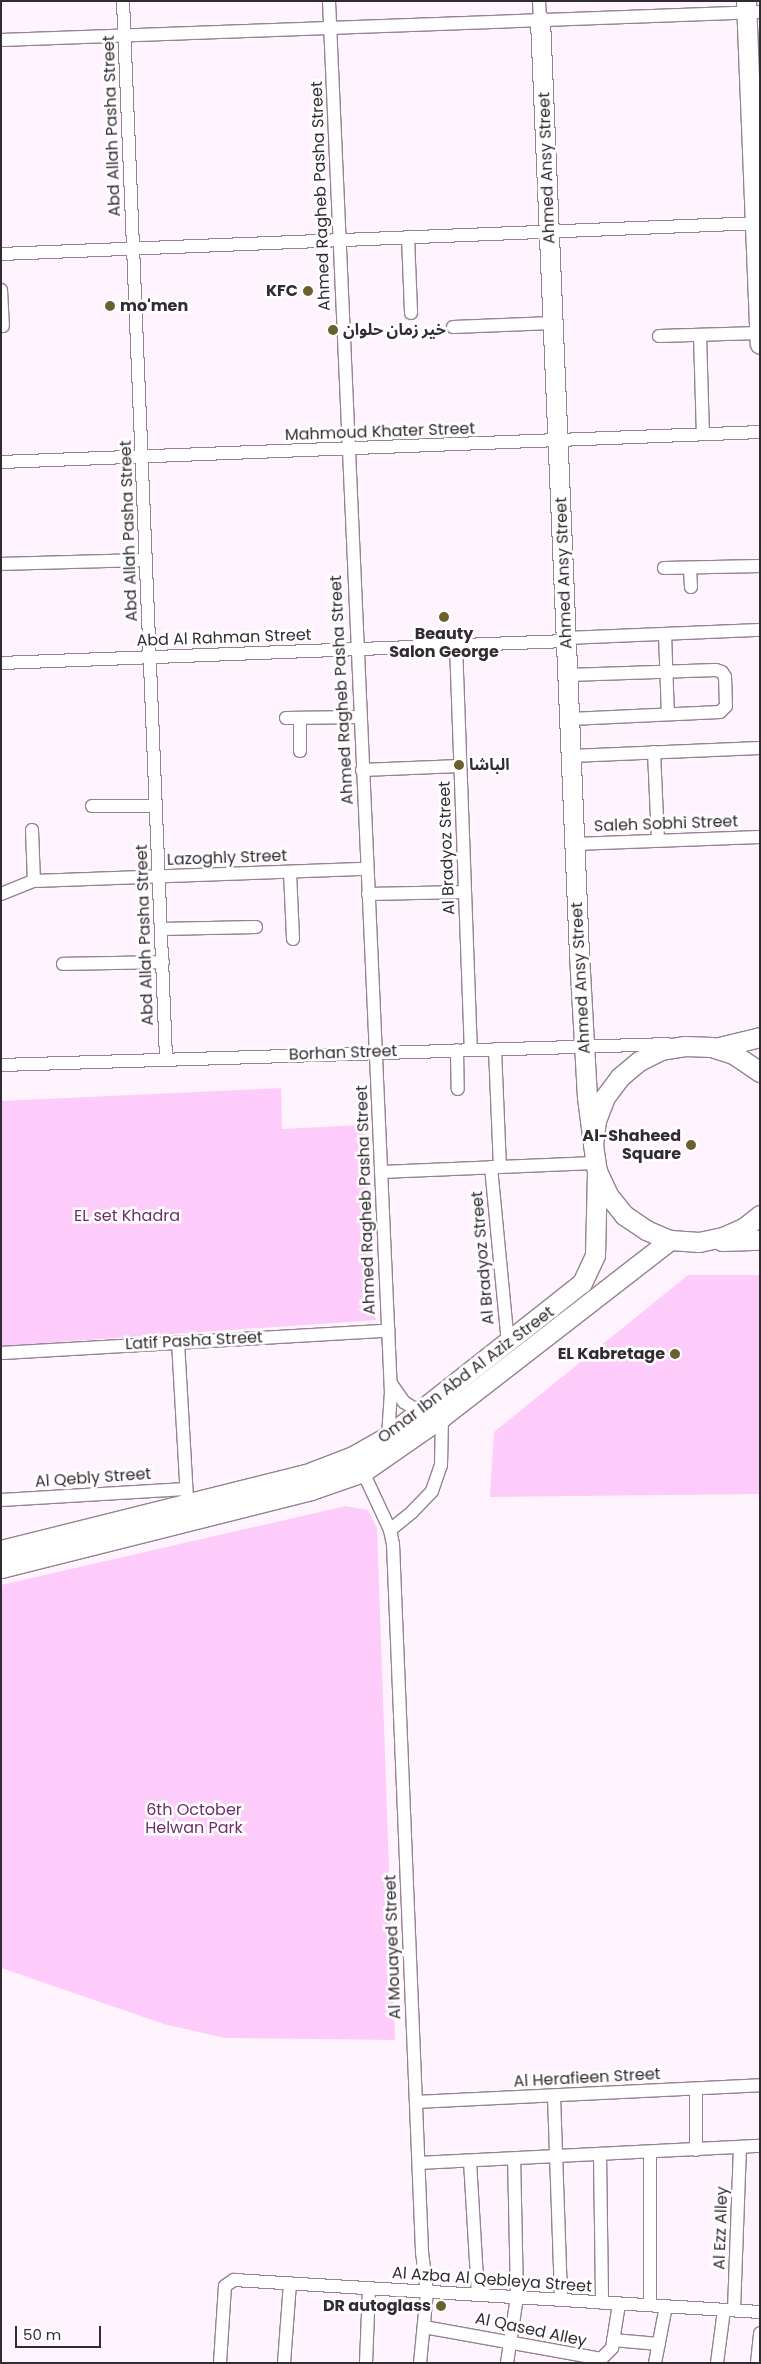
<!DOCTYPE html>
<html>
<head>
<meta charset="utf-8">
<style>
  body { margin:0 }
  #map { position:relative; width:761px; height:2364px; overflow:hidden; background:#fff4fd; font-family:Poppins,"Noto Sans Arabic",sans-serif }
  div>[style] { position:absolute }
  .green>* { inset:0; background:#feccfa }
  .roads { filter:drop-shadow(1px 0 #948392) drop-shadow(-1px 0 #948392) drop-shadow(0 1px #948392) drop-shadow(0 -1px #948392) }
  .street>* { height:12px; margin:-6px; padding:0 6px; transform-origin:6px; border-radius:6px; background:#fff }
  .secondary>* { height:19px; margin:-9.5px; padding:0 9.5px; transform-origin:9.5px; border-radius:9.5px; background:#fff }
  .dots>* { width:14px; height:14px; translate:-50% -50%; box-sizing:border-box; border:2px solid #fff; border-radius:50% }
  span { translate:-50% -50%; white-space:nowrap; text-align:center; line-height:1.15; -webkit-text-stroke:5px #fff; paint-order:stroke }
  .street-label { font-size:16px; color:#322c32 }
  .poi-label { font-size:16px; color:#322c32; font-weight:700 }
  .right { translate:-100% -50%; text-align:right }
  .left { translate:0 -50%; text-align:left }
  .park-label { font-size:16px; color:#6e2e6c }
  .frame { position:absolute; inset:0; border:2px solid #322c32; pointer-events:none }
  .scale { position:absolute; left:15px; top:2326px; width:86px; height:22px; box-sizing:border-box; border:2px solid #322c32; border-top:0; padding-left:6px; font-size:15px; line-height:18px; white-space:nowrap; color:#322c32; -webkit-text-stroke:4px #fff; paint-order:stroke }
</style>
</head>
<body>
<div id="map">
  <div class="green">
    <i style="clip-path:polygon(281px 1088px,282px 1129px,364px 1125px,376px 1320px,1px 1346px,1px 1101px)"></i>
    <i style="clip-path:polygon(688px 1275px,760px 1275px,760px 1494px,490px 1497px,494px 1432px)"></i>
    <i style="clip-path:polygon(346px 1506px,368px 1510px,377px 1528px,395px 2040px,225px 2038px,164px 2024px,1px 1968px,1px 1585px)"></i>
  </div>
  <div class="roads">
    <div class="street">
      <i style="left:123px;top:1px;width:1059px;rotate:87.67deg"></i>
      <i style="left:329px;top:1px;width:1392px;rotate:87.45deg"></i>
      <i style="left:391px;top:1392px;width:44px;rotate:93.9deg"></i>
      <i style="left:539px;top:1px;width:19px;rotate:87deg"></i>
      <i style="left:1px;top:40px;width:760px;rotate:-2.11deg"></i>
      <i style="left:408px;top:237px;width:76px;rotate:87.7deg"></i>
      <i style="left:1px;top:254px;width:760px;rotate:-2.34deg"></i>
      <i style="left:1px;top:290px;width:36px;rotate:87deg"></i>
      <i style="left:453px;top:327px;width:100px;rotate:-2.3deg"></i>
      <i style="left:700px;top:335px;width:99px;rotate:88.3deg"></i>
      <i style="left:659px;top:336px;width:100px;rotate:-1.7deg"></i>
      <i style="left:1px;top:462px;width:760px;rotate:-2.26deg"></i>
      <i style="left:1px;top:564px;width:145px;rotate:-1.6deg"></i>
      <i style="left:664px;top:568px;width:96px;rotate:-1.2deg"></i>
      <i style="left:690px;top:568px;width:19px;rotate:87deg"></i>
      <i style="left:665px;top:634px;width:80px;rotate:87.9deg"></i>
      <i style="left:566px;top:638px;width:194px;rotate:-2.4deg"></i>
      <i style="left:456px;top:645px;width:405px;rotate:87.9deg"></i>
      <i style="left:1px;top:663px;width:566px;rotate:-2.23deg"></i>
      <i style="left:568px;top:675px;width:148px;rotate:-1.9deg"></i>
      <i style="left:716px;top:670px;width:6px;rotate:18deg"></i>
      <i style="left:722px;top:672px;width:6px;rotate:59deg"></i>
      <i style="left:725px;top:677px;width:29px;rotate:88deg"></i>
      <i style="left:726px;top:706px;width:8px;rotate:135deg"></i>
      <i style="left:720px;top:712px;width:150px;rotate:177.3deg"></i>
      <i style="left:286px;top:718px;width:74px;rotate:-0.8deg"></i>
      <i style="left:300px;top:719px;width:32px;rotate:90deg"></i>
      <i style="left:654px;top:752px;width:88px;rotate:87.4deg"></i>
      <i style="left:571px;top:756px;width:189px;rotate:-2.4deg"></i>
      <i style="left:362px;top:770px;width:98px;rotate:-2.3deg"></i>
      <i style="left:92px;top:806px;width:64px"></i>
      <i style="left:32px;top:830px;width:51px;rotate:87.8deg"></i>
      <i style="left:574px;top:844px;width:186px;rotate:-2.2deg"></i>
      <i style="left:290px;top:872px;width:67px;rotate:87.4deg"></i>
      <i style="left:1px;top:894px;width:35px;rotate:-22deg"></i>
      <i style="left:34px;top:881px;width:333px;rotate:-2.1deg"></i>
      <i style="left:368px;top:894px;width:97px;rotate:-1.2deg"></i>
      <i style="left:161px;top:929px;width:95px;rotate:-1.2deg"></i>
      <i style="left:63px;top:964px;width:100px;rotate:-1.1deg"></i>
      <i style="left:495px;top:1049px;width:118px;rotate:87.6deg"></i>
      <i style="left:457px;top:1050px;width:39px;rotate:89deg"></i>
      <i style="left:1px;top:1065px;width:667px;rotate:-1.8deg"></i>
      <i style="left:491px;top:1167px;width:179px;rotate:84.5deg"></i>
      <i style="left:381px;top:1172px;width:214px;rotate:-2.4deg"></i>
      <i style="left:178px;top:1342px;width:155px;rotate:86.7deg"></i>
      <i style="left:1px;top:1353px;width:388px;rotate:-3.3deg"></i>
      <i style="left:392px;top:1385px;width:21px;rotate:55deg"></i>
      <i style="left:404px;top:1402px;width:19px;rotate:32deg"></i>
      <i style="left:363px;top:1472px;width:64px;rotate:65deg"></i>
      <i style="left:390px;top:1530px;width:14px;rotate:78deg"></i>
      <i style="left:393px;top:1544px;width:709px;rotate:87.65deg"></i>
      <i style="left:422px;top:2252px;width:40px;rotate:82.9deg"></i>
      <i style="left:427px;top:2292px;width:71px;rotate:95.6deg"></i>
      <i style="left:1px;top:1500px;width:185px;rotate:-3.4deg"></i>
      <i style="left:390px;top:1530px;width:28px;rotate:-39deg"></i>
      <i style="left:412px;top:1512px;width:29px;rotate:-46deg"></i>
      <i style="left:432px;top:1491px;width:28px;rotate:-71deg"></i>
      <i style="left:441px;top:1465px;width:48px;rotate:-88.8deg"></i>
      <i style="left:696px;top:2090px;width:60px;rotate:90deg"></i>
      <i style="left:554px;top:2096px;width:204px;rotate:88deg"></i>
      <i style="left:416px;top:2102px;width:344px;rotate:-2.8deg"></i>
      <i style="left:650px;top:2152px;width:153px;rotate:90deg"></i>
      <i style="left:600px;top:2154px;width:149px;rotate:89.2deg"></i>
      <i style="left:470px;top:2161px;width:134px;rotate:86.6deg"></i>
      <i style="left:419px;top:2163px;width:341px;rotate:-2.9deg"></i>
      <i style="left:734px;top:2310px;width:163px;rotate:-87.9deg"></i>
      <i style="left:424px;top:2327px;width:180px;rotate:10.2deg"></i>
      <i style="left:601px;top:2359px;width:16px;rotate:-45deg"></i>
      <i style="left:612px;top:2348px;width:45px;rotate:-81deg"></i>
      <i style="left:613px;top:2340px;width:46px;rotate:5deg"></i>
      <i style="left:220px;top:2363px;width:77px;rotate:-86.3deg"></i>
      <i style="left:225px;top:2286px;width:11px;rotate:-34deg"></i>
      <i style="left:234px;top:2280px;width:527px;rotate:3.48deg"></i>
      <i style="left:284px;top:2363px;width:80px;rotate:-85.7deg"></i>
      <i style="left:366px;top:2363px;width:75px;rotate:-87.7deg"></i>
      <i style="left:507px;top:2363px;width:67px;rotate:-81.4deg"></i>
      <i style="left:517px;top:2297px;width:138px;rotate:-91.2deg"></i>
      <i style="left:655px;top:2363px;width:58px;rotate:-79.1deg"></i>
      <i style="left:717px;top:2363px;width:53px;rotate:-82.5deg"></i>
      <i style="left:757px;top:2363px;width:30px;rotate:-84deg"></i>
    </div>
    <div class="secondary">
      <i style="left:746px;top:1px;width:343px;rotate:87.7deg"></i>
      <i style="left:540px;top:20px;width:935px;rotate:87.61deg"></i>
      <i style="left:579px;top:954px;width:143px;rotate:86.8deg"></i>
      <i style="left:587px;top:1097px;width:47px;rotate:82.7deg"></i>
      <i style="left:715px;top:1048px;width:46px;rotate:-13.7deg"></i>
      <i style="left:760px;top:1072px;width:32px;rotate:-146deg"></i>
      <i style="left:733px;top:1054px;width:22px;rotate:-162deg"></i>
      <i style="left:712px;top:1047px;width:27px;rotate:-178deg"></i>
      <i style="left:685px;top:1046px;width:24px;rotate:171deg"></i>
      <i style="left:661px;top:1050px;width:25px;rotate:153deg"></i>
      <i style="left:639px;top:1061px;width:25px;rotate:140deg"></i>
      <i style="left:620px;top:1077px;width:25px;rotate:127deg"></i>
      <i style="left:605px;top:1097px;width:25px;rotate:111deg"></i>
      <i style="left:596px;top:1120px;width:24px;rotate:97deg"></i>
      <i style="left:593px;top:1144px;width:27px;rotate:82deg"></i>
      <i style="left:597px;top:1171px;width:26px;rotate:65deg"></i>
      <i style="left:608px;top:1195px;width:26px;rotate:51deg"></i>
      <i style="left:624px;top:1215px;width:27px;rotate:34deg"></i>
      <i style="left:646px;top:1230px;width:26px;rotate:23deg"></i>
      <i style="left:670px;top:1240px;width:29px;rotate:4deg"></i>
      <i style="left:699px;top:1242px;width:25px;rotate:-12deg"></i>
      <i style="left:723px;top:1237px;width:24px;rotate:-24deg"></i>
      <i style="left:745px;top:1227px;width:19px;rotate:-39deg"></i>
      <i style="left:722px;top:1241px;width:38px;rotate:-2deg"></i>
      <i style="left:1px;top:1550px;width:314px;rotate:-14deg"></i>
      <i style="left:306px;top:1474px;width:50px;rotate:-21deg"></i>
      <i style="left:353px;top:1456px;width:40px;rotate:-29.7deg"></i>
      <i style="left:388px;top:1436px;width:247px;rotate:-38.3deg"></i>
      <i style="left:582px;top:1283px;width:31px;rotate:-65deg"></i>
      <i style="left:595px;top:1255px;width:84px;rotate:-88.6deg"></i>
      <i style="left:1px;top:1568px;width:320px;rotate:-14.1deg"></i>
      <i style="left:311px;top:1490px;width:55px;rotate:-19.1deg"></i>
      <i style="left:363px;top:1472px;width:96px;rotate:-34.8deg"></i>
      <i style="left:442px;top:1417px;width:289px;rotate:-37.8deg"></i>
    </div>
  </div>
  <div class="dots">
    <i style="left:308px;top:291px;background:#6c612e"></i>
    <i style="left:110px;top:306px;background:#6c612e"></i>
    <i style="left:333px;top:330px;background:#6c612e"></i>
    <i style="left:444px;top:617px;background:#6c612e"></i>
    <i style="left:459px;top:765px;background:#6c612e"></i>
    <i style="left:691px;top:1145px;background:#6c612e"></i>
    <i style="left:675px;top:1354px;background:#6c612e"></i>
    <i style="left:441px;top:2306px;background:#6c612e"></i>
  </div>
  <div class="street-label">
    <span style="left:112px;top:126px;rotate:-92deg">Abd Allah Pasha Street</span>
    <span style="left:547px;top:168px;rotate:-92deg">Ahmed Ansy Street</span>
    <span style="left:321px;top:196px;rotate:-92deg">Ahmed Ragheb Pasha Street</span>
    <span style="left:380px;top:432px;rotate:-2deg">Mahmoud Khater Street</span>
    <span style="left:129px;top:531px;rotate:-92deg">Abd Allah Pasha Street</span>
    <span style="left:564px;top:573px;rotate:-92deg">Ahmed Ansy Street</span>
    <span style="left:224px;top:638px;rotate:-2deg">Abd Al Rahman Street</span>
    <span style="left:342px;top:690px;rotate:-93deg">Ahmed Ragheb Pasha Street</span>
    <span style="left:666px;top:824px;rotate:-2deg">Saleh Sobhi Street</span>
    <span style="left:447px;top:848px;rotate:-92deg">Al Bradyoz Street</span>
    <span style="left:227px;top:858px;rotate:-2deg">Lazoghly Street</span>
    <span style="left:145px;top:935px;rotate:-92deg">Abd Allah Pasha Street</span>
    <span style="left:581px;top:978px;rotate:-93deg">Ahmed Ansy Street</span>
    <span style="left:343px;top:1053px;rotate:-2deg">Borhan Street</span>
    <span style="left:366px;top:1200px;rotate:-92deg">Ahmed Ragheb Pasha Street</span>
    <span style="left:483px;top:1258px;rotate:-95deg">Al Bradyoz Street</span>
    <span style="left:194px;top:1341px;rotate:-3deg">Latif Pasha Street</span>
    <span style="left:466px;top:1375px;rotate:-37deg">Omar Ibn Abd Al Aziz Street</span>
    <span style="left:93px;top:1478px;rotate:-4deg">Al Qebly Street</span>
    <span style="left:393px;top:1947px;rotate:-92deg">Al Mouayed Street</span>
    <span style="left:587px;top:2078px;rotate:-3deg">Al Herafieen Street</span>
    <span style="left:721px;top:2228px;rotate:-88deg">Al Ezz Alley</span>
    <span style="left:492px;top:2280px;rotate:4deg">Al Azba Al Qebleya Street</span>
    <span style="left:531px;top:2330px;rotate:12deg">Al Qased Alley</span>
  </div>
  <div class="poi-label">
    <span class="right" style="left:298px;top:291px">KFC</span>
    <span class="left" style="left:120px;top:306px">mo'men</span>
    <span class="left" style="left:343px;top:330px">خير زمان حلوان</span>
    <span style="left:444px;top:643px">Beauty<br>Salon George</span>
    <span class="left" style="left:469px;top:765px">الباشا</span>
    <span class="right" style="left:681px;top:1145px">Al-Shaheed<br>Square</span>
    <span class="right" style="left:665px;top:1354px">EL Kabretage</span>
    <span class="right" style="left:431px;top:2306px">DR autoglass</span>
  </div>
  <div class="park-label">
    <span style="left:127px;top:1216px">EL set Khadra</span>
    <span style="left:194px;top:1819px">6th October<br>Helwan Park</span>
  </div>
  <div class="frame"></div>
  <div class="scale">50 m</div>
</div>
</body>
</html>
